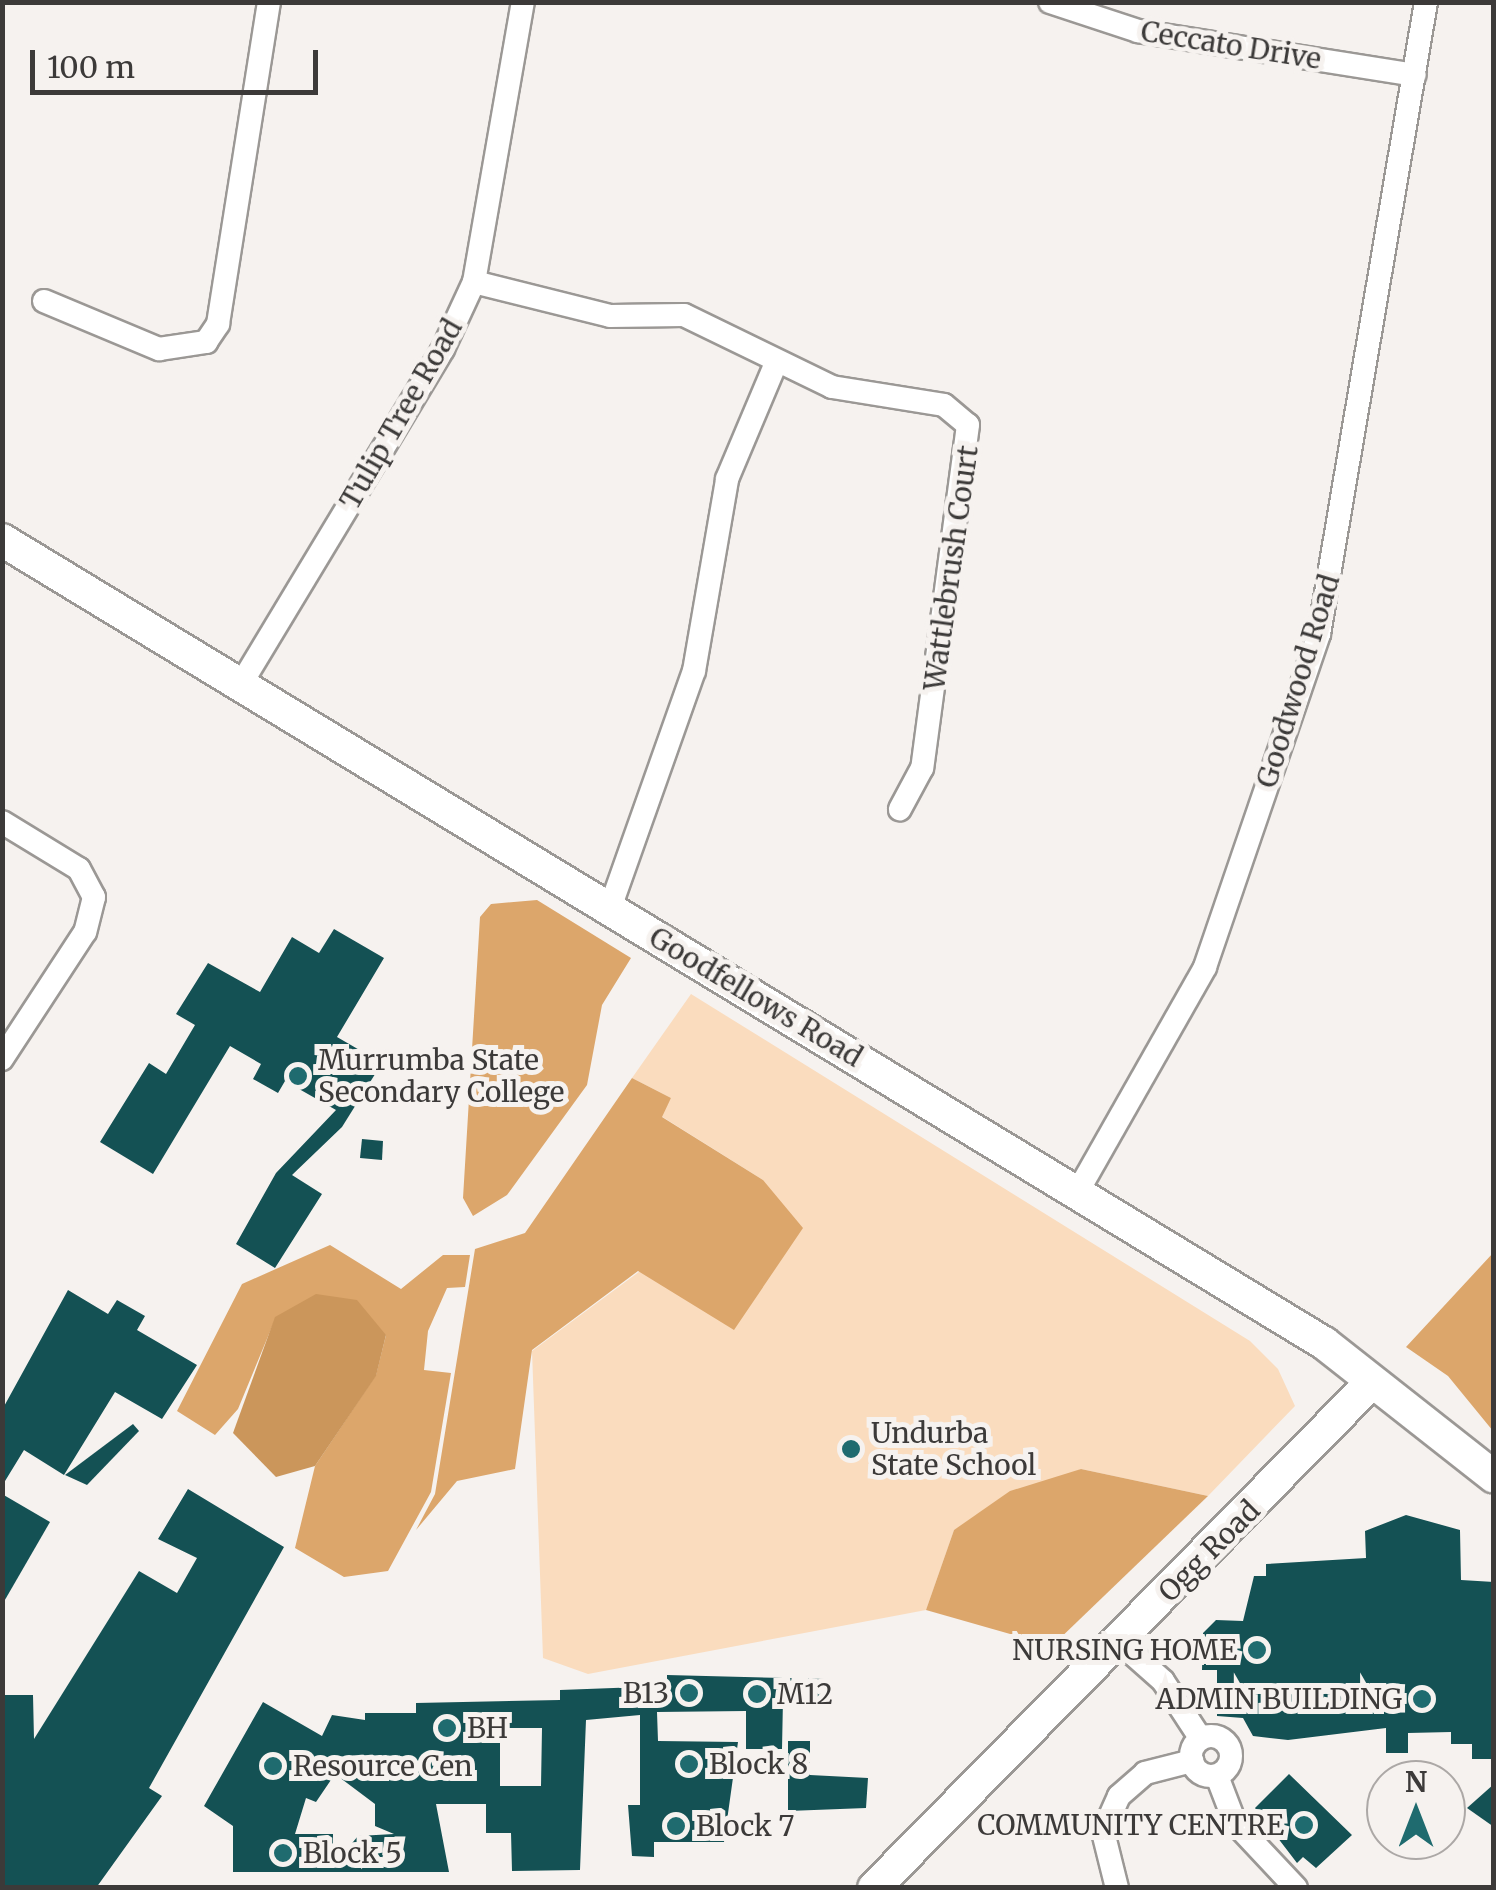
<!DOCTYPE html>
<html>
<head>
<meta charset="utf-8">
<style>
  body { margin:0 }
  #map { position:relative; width:1496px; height:1890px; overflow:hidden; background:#f6f2ef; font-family:Merriweather,serif }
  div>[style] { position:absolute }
  .green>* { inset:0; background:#fadcbe }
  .forest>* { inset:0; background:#dca66b }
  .water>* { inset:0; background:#cb965b }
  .building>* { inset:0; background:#145154 }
  .roads { filter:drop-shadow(2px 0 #9b9895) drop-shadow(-2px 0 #9b9895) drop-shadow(0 2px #9b9895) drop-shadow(0 -2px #9b9895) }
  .street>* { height:22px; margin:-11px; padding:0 11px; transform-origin:11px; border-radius:11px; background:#fff }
  .street>.ring { margin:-11px; padding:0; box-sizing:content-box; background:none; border:22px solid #fff; border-radius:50% }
  .secondary>* { height:32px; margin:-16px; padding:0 16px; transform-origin:16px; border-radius:16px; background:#fff }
  .dots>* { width:28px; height:28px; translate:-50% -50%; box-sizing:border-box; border:5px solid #f6f2ef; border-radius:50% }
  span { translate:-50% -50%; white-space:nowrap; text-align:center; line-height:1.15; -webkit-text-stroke:10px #f6f2ef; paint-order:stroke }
  .street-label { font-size:28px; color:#3c3a39 }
  .poi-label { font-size:28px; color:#3c3a39 }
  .left { translate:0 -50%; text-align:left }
  .right { translate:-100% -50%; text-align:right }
  .frame { position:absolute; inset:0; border:5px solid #3c3a39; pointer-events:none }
  .north { position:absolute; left:1366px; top:1760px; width:100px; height:100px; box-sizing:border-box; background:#f6f2ef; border:2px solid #aca8a6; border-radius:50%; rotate:0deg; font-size:28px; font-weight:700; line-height:40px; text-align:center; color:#3c3a39 }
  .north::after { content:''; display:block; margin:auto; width:35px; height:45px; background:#1f6b6f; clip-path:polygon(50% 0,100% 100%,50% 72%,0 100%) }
  .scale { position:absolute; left:30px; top:50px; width:288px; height:45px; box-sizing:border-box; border:5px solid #3c3a39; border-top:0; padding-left:12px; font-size:30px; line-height:35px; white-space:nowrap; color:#3c3a39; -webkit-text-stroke:8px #f6f2ef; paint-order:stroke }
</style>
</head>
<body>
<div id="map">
  <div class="green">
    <i style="clip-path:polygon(691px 994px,1250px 1341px,1278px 1369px,1295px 1406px,1208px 1496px,1081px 1469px,954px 1530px,926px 1610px,588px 1674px,543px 1658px,532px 1351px,763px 1180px,661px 1116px,671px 1098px,632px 1078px)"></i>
  </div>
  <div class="forest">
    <i style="clip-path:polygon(537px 900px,631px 958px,602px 1005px,587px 1085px,507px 1195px,473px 1216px,463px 1198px,480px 917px,491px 904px)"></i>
    <i style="clip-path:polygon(632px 1078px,671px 1098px,662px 1117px,763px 1180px,803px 1228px,734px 1330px,638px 1271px,532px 1350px,515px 1469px,457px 1481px,416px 1530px,435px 1494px,475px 1249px,525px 1233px)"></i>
    <i style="clip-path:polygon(330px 1245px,401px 1289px,443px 1255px,470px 1255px,465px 1287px,447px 1288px,428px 1331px,424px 1370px,451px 1373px,431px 1492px,388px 1571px,344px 1577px,295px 1548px,315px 1466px,376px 1375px,386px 1335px,276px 1317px,238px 1409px,215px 1435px,177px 1411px,242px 1284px)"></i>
    <i style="clip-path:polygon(1493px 1253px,1493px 1431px,1448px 1376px,1406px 1347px)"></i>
    <i style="clip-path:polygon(1081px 1469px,1208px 1496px,1052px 1646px,926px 1610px,954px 1530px,1010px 1491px)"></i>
  </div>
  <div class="water">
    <i style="clip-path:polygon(316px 1294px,357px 1300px,386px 1335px,376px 1376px,315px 1466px,276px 1477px,233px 1433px,275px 1317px)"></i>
  </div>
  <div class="building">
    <i style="clip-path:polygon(334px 929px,384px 958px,337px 1037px,382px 1063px,342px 1127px,292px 1175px,322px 1194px,275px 1268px,236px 1244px,276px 1173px,336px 1110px,285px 1081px,278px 1093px,253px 1079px,261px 1064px,230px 1046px,153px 1174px,100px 1142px,149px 1063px,166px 1074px,195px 1025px,176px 1014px,208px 963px,260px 992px,292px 937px,319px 953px)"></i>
    <i style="clip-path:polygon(362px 1139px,383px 1141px,382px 1160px,360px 1158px)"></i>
    <i style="clip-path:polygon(68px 1290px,108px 1314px,117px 1300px,145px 1316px,137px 1330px,197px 1365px,162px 1419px,115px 1392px,64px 1475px,24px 1450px,2px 1486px,2px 1410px)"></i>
    <i style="clip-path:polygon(133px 1424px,139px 1431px,87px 1485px,65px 1475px)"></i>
    <i style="clip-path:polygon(188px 1489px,284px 1547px,149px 1788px,162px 1796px,96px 1888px,2px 1888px,2px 1695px,33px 1695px,34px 1739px,139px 1571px,177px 1593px,197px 1558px,158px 1539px)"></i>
    <i style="clip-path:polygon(2px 1494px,50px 1522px,2px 1605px)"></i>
    <i style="clip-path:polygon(1406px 1515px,1460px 1530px,1461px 1580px,1494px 1582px,1494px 1759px,1472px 1759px,1472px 1744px,1451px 1744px,1451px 1732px,1408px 1733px,1408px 1753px,1386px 1753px,1386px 1728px,1288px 1740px,1253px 1736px,1243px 1718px,1217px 1716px,1217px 1670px,1202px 1670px,1203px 1633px,1216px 1620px,1243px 1621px,1254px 1576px,1266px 1576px,1266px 1564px,1366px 1558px,1365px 1531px)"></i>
    <i style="clip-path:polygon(evenodd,667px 1675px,826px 1679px,826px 1699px,783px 1699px,782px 1749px,746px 1749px,746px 1711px,657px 1712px,658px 1741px,738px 1742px,724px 1842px,654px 1842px,654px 1857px,632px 1856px,628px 1805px,640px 1805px,640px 1715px,586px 1720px,580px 1870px,512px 1871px,511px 1833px,486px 1833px,486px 1804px,436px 1804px,449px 1872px,233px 1872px,233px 1826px,204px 1806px,263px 1702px,322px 1736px,332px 1715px,365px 1720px,365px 1713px,416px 1713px,416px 1703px,560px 1700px,560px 1690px,667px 1686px,667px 1675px,500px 1728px,542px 1728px,541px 1786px,500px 1786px,500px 1728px,667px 1675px,335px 1774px,375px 1804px,375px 1826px,394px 1834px,358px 1836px,333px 1866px,333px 1834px,295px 1834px,306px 1798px,316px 1802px,335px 1774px)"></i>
    <i style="clip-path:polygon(788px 1741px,810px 1741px,810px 1775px,868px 1778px,866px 1808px,788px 1811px)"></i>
    <i style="clip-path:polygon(1289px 1774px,1352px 1835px,1316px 1868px,1303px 1857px,1297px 1863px,1255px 1808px)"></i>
    <i style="clip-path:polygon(1494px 1784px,1494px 1827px,1467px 1808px)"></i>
  </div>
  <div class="roads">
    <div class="street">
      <i style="left:1050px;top:2px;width:93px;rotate:18.2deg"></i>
      <i style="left:1138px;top:31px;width:280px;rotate:9deg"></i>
      <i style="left:474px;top:282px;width:140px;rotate:14deg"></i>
      <i style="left:610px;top:316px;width:74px;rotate:-0.8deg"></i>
      <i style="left:684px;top:315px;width:165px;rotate:25.9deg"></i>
      <i style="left:832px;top:387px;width:113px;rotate:9.1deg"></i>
      <i style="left:944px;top:405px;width:31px;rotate:40deg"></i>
      <i style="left:968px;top:425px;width:346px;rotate:97.6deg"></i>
      <i style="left:922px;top:768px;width:47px;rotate:118.2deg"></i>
      <i style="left:44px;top:301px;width:125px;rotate:22.7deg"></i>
      <i style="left:159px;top:349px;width:48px;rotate:-8.5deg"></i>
      <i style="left:206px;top:342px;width:22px;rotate:-56deg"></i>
      <i style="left:218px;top:324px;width:326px;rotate:-81deg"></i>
      <i style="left:241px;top:684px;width:391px;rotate:-58.9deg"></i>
      <i style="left:443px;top:349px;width:74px;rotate:-65.2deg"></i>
      <i style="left:474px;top:282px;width:284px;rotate:-80.1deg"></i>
      <i style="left:2px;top:822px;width:90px;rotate:31.4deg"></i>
      <i style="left:79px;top:869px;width:32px;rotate:62deg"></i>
      <i style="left:94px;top:897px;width:36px;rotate:104deg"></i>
      <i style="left:85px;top:932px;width:152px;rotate:123.2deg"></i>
      <i style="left:610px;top:908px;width:251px;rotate:-70.5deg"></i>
      <i style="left:694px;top:671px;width:195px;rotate:-80.2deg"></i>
      <i style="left:727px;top:479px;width:126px;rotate:-67.1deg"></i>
      <i style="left:1078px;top:1191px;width:257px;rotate:-60.4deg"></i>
      <i style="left:1205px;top:967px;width:352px;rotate:-71.1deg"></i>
      <i style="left:1319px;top:634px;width:641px;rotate:-80.39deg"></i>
      <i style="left:1118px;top:1641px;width:60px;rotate:41.6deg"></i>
      <i style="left:1163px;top:1681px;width:69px;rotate:56.8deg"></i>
      <i class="ring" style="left:1191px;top:1736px;width:18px;height:18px"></i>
      <i style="left:1217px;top:1776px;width:50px;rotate:69deg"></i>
      <i style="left:1235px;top:1823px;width:89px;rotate:46.8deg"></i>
      <i style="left:1117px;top:1888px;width:58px;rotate:-104deg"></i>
      <i style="left:1103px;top:1832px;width:39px;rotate:-66deg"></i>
      <i style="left:1119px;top:1796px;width:35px;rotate:-41deg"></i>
      <i style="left:1145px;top:1773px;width:49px;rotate:-14.3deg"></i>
    </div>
    <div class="secondary">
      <i style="left:2px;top:540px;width:1547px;rotate:31.28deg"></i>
      <i style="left:1324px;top:1343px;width:216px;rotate:38.2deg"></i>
      <i style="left:874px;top:1888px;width:710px;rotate:-45.46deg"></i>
    </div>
  </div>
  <div class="dots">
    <i style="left:298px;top:1076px;background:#1f6b6f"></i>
    <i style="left:851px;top:1449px;background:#1f6b6f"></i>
    <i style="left:1257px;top:1650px;background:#1f6b6f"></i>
    <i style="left:689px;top:1693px;background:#1f6b6f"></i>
    <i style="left:757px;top:1694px;background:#1f6b6f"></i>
    <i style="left:1422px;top:1699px;background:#1f6b6f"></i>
    <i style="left:447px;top:1728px;background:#1f6b6f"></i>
    <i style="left:689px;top:1764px;background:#1f6b6f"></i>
    <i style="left:273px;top:1766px;background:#1f6b6f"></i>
    <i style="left:1304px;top:1825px;background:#1f6b6f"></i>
    <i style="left:676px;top:1826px;background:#1f6b6f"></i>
    <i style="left:283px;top:1853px;background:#1f6b6f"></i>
  </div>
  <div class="street-label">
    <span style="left:1231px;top:45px;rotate:9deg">Ceccato Drive</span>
    <span style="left:401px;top:414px;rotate:-60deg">Tulip Tree Road</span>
    <span style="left:951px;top:568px;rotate:-82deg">Wattlebrush Court</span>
    <span style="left:1298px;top:681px;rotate:-73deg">Goodwood Road</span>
    <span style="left:756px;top:997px;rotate:31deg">Goodfellows Road</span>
    <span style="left:1209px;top:1551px;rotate:-45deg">Ogg Road</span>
  </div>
  <div class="poi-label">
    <span class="left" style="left:318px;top:1076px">Murrumba State<br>Secondary College</span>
    <span class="left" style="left:871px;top:1449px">Undurba<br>State School</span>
    <span class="right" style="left:1237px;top:1650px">NURSING HOME</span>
    <span class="right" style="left:669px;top:1693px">B13</span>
    <span class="left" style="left:777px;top:1694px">M12</span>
    <span class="right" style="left:1402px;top:1699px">ADMIN BUILDING</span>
    <span class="left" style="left:467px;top:1728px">BH</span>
    <span class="left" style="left:709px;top:1764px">Block 8</span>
    <span class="left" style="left:293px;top:1766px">Resource Cen</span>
    <span class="right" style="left:1284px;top:1825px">COMMUNITY CENTRE</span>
    <span class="left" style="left:696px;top:1826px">Block 7</span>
    <span class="left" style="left:303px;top:1853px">Block 5</span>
  </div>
  <div class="frame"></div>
  <div class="north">N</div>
  <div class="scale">100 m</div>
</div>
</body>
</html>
